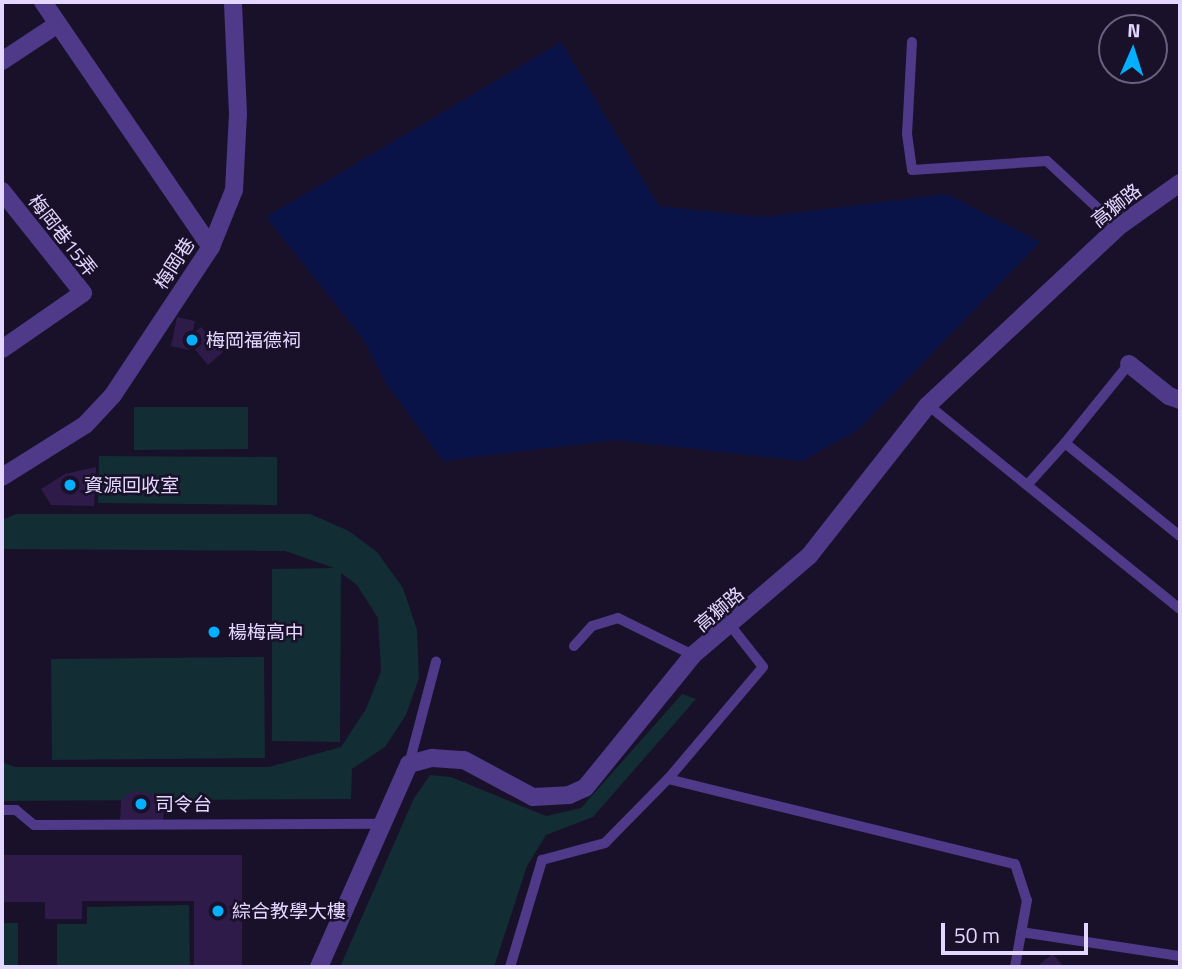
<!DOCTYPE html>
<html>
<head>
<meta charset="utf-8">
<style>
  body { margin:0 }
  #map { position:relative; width:1182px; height:969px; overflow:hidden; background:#191029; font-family:"Titillium Web","Noto Sans TC",sans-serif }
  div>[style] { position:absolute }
  .green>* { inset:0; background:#122d33 }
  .water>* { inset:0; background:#091348 }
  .building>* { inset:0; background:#2f1b4a }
  .service>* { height:10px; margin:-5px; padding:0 5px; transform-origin:5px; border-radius:5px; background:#4e3a89 }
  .minor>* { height:18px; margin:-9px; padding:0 9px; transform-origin:9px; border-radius:9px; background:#4e3a89 }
  .dots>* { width:19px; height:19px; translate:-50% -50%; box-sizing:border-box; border:4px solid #191029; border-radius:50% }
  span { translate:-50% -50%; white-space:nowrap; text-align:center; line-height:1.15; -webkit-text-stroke:5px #191029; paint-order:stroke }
  .street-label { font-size:19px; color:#e4d7ff }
  .poi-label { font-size:19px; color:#e4d7ff }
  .left { translate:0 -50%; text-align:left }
  .frame { position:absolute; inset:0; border:4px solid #e4d7ff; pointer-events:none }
  .north { position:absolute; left:1098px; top:14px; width:70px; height:70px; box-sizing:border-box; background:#191029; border:2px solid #6a607f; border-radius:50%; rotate:3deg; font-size:19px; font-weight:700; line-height:28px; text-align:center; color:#e4d7ff }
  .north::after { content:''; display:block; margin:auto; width:24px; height:32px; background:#03b0ff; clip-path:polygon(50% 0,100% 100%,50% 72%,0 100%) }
  .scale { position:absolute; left:941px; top:923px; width:147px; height:32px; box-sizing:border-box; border:4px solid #e4d7ff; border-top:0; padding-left:9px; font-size:21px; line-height:24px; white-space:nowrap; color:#e4d7ff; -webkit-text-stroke:5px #191029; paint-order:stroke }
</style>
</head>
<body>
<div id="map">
  <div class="green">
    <i style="clip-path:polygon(134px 407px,248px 407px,248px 449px,134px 450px)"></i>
    <i style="clip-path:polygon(99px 456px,277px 457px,277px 505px,98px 503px)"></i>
    <i style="clip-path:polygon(16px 514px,310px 514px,349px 531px,377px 552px,403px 588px,417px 630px,419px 678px,406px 715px,385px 747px,352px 769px,351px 799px,2px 801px,2px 762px,15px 767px,269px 767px,341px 747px,366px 709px,381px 671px,378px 618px,357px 585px,341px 573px,340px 742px,272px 741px,272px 569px,334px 568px,285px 551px,2px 549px,2px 520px)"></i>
    <i style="clip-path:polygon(264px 657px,265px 758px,52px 760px,51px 659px)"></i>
    <i style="clip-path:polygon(682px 694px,696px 699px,593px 817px,546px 835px,527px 866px,494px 967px,340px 967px,414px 798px,430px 775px,451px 777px,546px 816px,581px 808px)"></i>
    <i style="clip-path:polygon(189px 905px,190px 967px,57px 967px,57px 924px,87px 924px,87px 907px)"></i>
    <i style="clip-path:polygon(2px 923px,18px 923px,18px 967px,2px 967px)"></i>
  </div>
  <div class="water">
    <i style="clip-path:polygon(561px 42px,659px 206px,761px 217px,947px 194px,1040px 242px,858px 430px,802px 461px,615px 440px,443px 461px,387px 385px,363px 339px,266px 217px)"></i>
  </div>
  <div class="building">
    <i style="clip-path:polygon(177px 317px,195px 321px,192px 334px,201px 327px,223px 352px,208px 365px,191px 345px,189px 350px,171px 346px)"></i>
    <i style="clip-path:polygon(96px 467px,94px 506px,51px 505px,41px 489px,65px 474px)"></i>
    <i style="clip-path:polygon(134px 791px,156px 795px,164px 807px,163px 821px,120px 822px,121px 800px)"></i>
    <i style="clip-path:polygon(2px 855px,242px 855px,242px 965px,194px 967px,194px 901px,82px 901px,82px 919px,45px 919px,45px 902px,2px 902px)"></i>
    <i style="clip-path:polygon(1053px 954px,1064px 967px,1036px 967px)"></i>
  </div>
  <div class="service">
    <i style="left:912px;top:42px;width:92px;rotate:93.1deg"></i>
    <i style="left:907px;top:134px;width:36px;rotate:82deg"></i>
    <i style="left:912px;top:170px;width:135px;rotate:-3.8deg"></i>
    <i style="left:1047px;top:161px;width:97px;rotate:42.9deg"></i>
    <i style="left:928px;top:405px;width:324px;rotate:39deg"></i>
    <i style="left:1065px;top:443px;width:102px;rotate:-51deg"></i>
    <i style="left:1029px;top:483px;width:54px;rotate:-48deg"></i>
    <i style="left:1065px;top:443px;width:148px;rotate:39deg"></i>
    <i style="left:730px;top:625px;width:53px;rotate:51.8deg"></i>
    <i style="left:763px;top:667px;width:147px;rotate:130.3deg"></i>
    <i style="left:668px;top:779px;width:357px;rotate:13.8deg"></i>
    <i style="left:1015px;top:864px;width:38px;rotate:72deg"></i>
    <i style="left:1027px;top:900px;width:68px;rotate:100.2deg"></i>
    <i style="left:574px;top:646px;width:27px;rotate:-48deg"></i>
    <i style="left:592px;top:626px;width:27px;rotate:-17deg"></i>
    <i style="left:618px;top:618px;width:84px;rotate:26.3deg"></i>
    <i style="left:409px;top:764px;width:106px;rotate:-75.2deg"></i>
    <i style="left:2px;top:810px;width:14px"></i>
    <i style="left:16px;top:810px;width:23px;rotate:40deg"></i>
    <i style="left:34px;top:825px;width:349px;rotate:-0.2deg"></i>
    <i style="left:1021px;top:932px;width:161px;rotate:8.6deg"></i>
    <i style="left:510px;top:967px;width:112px;rotate:-73.3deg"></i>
    <i style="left:542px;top:860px;width:65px;rotate:-15.1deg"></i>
    <i style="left:605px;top:843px;width:90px;rotate:-45.5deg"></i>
  </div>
  <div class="minor">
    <i style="left:43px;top:2px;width:297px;rotate:55.6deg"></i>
    <i style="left:2px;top:61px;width:67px;rotate:-33.5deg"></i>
    <i style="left:2px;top:191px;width:130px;rotate:51.5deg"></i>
    <i style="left:83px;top:293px;width:98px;rotate:145.3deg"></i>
    <i style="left:1129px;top:364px;width:51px;rotate:38.7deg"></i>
    <i style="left:1169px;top:396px;width:12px;rotate:20deg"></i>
    <i style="left:2px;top:477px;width:98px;rotate:-32.1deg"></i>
    <i style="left:85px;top:425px;width:41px;rotate:-47deg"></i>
    <i style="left:113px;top:395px;width:178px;rotate:-56.5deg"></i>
    <i style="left:211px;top:247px;width:61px;rotate:-68deg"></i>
    <i style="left:234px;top:190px;width:76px;rotate:-87deg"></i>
    <i style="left:238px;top:114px;width:112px;rotate:-92.6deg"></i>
    <i style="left:319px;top:967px;width:222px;rotate:-66.1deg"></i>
    <i style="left:409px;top:764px;width:24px;rotate:-15deg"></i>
    <i style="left:432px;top:758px;width:32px;rotate:4deg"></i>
    <i style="left:464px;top:760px;width:78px;rotate:28.2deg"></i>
    <i style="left:533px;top:797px;width:36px;rotate:-3deg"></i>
    <i style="left:569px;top:795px;width:17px;rotate:-24deg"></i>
    <i style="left:585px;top:788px;width:171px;rotate:-50.9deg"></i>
    <i style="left:693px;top:655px;width:153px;rotate:-40.5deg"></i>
    <i style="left:809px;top:556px;width:192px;rotate:-51.8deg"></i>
    <i style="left:928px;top:405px;width:260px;rotate:-43.1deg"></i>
    <i style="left:1118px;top:227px;width:76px;rotate:-35.4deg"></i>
  </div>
  <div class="dots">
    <i style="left:192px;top:340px;background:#03b0ff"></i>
    <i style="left:70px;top:485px;background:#03b0ff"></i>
    <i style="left:214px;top:632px;background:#03b0ff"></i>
    <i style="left:141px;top:804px;background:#03b0ff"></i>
    <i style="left:218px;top:911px;background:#03b0ff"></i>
  </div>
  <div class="street-label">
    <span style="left:1116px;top:205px;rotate:-38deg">高獅路</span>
    <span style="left:63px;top:235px;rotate:52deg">梅岡巷15弄</span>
    <span style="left:174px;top:263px;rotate:-57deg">梅岡巷</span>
    <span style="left:719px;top:609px;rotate:-40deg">高獅路</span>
  </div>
  <div class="poi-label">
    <span class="left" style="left:206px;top:340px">梅岡福德祠</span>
    <span class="left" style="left:84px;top:485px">資源回收室</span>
    <span class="left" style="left:228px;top:632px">楊梅高中</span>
    <span class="left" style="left:155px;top:804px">司令台</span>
    <span class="left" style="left:232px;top:911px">綜合教學大樓</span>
  </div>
  <div class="frame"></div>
  <div class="north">N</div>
  <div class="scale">50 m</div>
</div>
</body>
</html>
